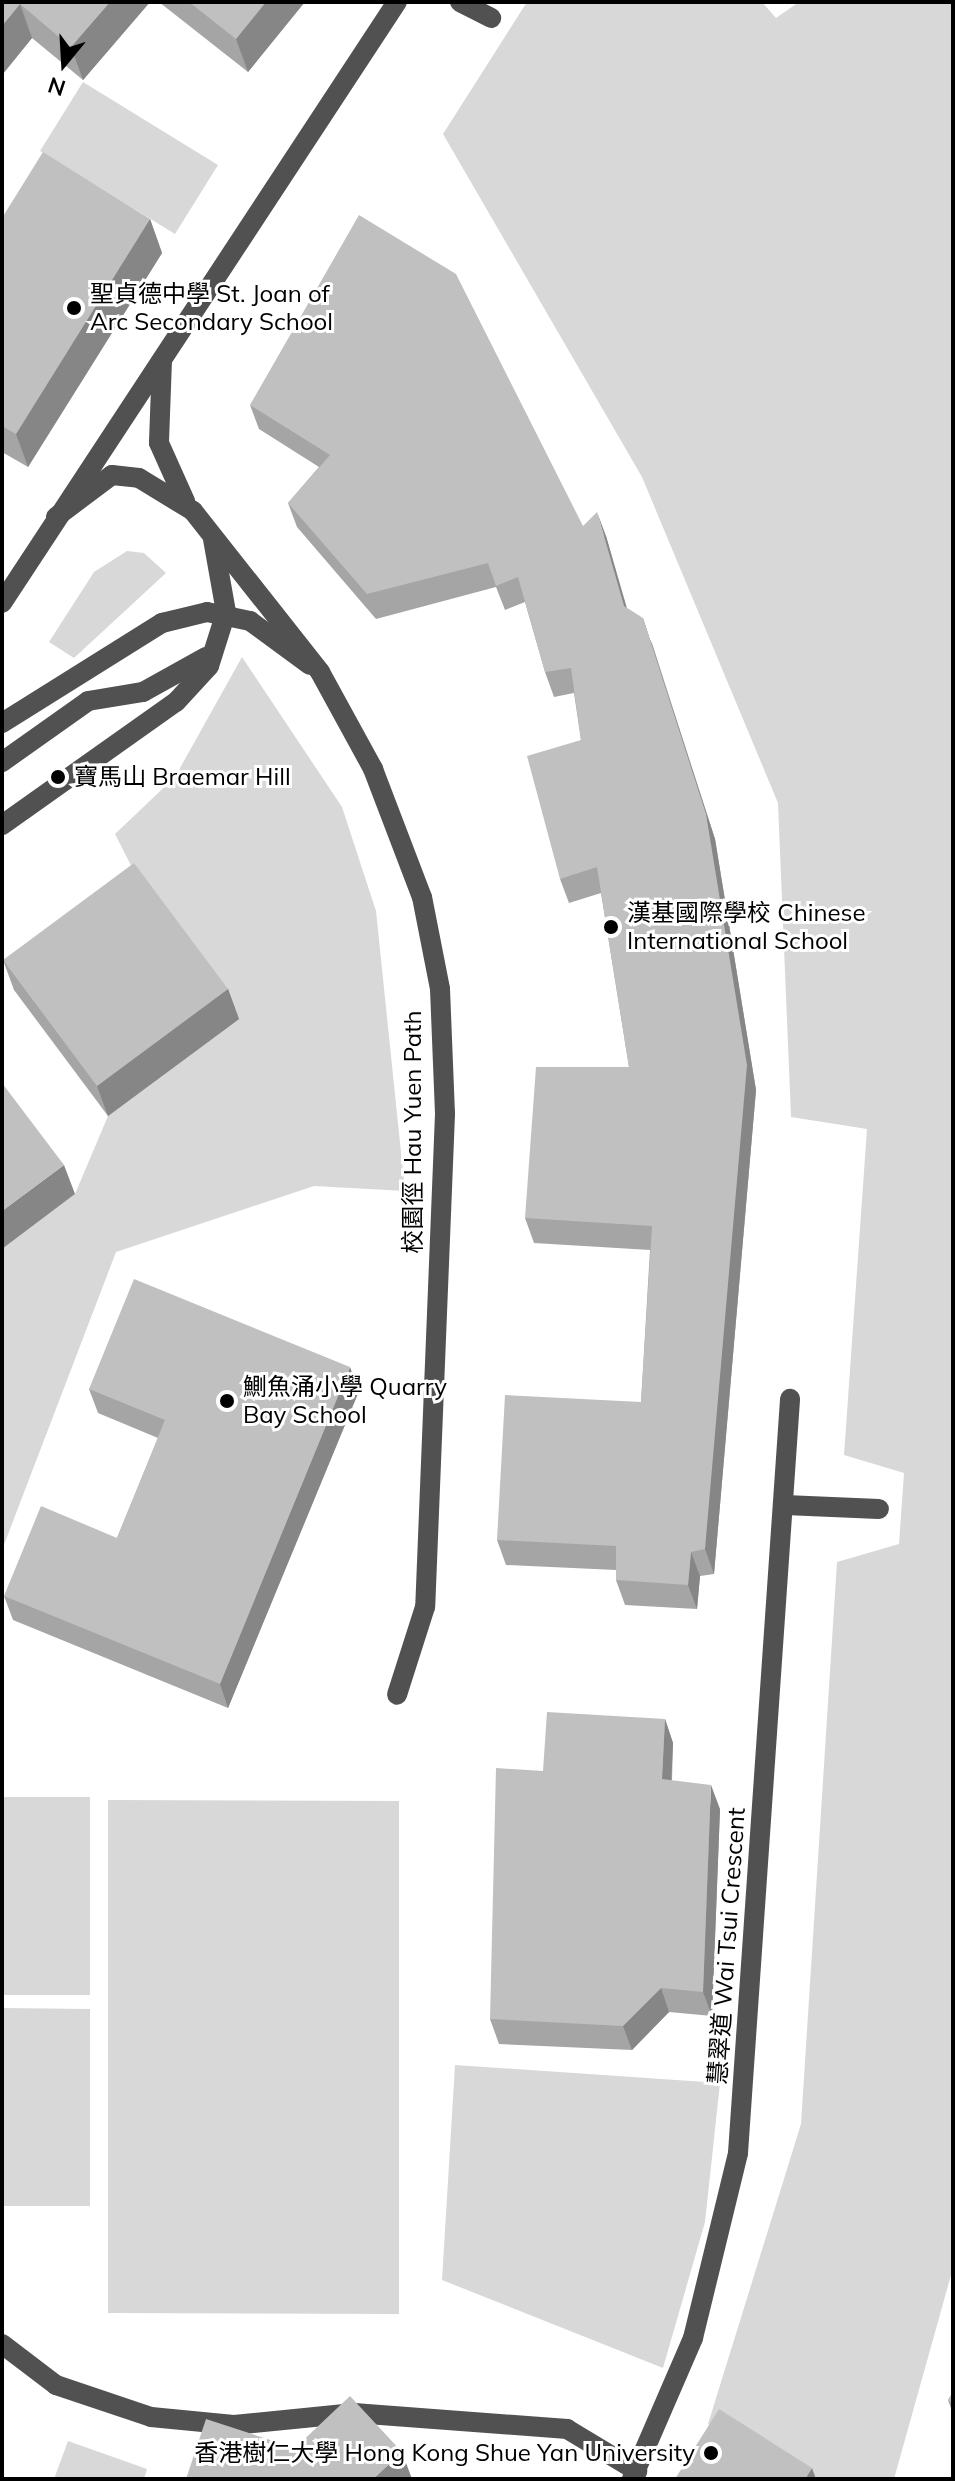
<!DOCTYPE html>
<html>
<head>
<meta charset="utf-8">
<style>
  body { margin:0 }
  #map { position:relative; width:955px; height:2481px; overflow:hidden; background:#fff; font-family:Mulish,"Noto Sans TC",sans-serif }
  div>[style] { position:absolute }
  .green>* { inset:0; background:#d8d8d8 }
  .minor>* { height:20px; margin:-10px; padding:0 10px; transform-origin:10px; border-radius:10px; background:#515151 }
  .wall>* { inset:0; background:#a5a5a5 }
  .shaded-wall>* { inset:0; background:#868686 }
  .building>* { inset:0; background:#c0c0c0 }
  .dots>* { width:22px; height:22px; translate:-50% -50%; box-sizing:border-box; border:4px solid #fff; border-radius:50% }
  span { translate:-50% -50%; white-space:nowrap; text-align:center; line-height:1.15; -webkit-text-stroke:6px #fff; paint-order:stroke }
  .poi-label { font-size:24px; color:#000 }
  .left { translate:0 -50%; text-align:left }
  .right { translate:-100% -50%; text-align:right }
  .street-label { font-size:24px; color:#000 }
  .frame { position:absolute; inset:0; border:4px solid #000; pointer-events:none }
  .north { position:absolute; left:24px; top:24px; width:80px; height:80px; -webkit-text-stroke:6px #fff; paint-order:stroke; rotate:198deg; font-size:22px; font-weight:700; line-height:32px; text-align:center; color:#000 }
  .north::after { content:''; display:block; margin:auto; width:28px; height:36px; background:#000; clip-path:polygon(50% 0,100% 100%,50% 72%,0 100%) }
</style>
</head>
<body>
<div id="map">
  <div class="green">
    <i style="clip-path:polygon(527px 2px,762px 2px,776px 18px,799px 2px,953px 2px,953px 2268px,894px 2479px,807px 2479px,708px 2424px,801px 2124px,837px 1562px,899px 1544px,904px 1473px,844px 1455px,867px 1129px,791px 1117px,778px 803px,642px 477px,443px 134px)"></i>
    <i style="clip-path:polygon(83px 82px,218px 165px,175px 234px,40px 151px)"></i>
    <i style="clip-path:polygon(127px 551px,144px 553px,166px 573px,74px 658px,49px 642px,94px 572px)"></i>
    <i style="clip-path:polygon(242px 657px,342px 807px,376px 911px,405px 1191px,314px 1186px,116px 1252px,2px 1550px,2px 1249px,75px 1194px,108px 1116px,145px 893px,115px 834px,175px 777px)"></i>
    <i style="clip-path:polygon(2px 1797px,90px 1797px,90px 1995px,2px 1995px)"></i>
    <i style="clip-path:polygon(108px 1800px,399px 1801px,399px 2314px,108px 2313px)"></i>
    <i style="clip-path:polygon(2px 2008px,90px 2009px,90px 2206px,2px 2206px)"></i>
    <i style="clip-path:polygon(455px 2065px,720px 2083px,705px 2222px,663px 2368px,442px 2280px)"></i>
    <i style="clip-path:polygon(68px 2441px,147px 2469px,144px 2479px,54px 2479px)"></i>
  </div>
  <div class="minor">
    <i style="left:460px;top:2px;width:35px;rotate:27deg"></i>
    <i style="left:162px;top:360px;width:83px;rotate:92.1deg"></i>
    <i style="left:159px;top:443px;width:64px;rotate:65.9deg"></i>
    <i style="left:56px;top:517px;width:70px;rotate:-36.9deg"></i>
    <i style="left:112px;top:475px;width:27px;rotate:6deg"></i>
    <i style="left:139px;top:478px;width:63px;rotate:31.4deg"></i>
    <i style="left:193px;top:511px;width:205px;rotate:51.7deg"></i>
    <i style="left:320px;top:672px;width:111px;rotate:61.3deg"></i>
    <i style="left:373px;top:769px;width:137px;rotate:69.1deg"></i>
    <i style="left:422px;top:897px;width:94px;rotate:78.9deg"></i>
    <i style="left:440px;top:989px;width:125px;rotate:87.7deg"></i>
    <i style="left:445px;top:1114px;width:493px;rotate:92.3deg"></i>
    <i style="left:425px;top:1607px;width:92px;rotate:107.7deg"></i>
    <i style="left:2px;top:603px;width:719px;rotate:-56.69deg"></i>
    <i style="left:2px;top:723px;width:189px;rotate:-32deg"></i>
    <i style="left:162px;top:623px;width:46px;rotate:-13.7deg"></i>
    <i style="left:207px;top:612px;width:44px;rotate:11.8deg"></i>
    <i style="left:250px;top:621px;width:74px;rotate:36.3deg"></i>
    <i style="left:2px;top:762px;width:105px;rotate:-35.3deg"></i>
    <i style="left:88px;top:701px;width:56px;rotate:-9.3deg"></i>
    <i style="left:143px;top:692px;width:72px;rotate:-29.1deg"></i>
    <i style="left:2px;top:825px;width:213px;rotate:-35.3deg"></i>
    <i style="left:176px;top:702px;width:49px;rotate:-47.5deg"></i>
    <i style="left:209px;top:666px;width:57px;rotate:-72.5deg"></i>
    <i style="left:226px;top:612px;width:74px;rotate:-100.1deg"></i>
    <i style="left:785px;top:1505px;width:94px;rotate:2.4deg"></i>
    <i style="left:2px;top:2344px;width:68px;rotate:37.2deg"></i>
    <i style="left:56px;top:2385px;width:100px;rotate:18.6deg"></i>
    <i style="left:151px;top:2417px;width:83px;rotate:5.5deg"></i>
    <i style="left:234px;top:2425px;width:121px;rotate:-5.7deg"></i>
    <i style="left:354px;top:2413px;width:214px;rotate:4.3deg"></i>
    <i style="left:567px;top:2429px;width:82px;rotate:31deg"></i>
    <i style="left:632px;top:2479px;width:154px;rotate:-66.6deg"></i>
    <i style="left:693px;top:2338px;width:190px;rotate:-76.3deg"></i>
    <i style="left:738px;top:2153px;width:756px;rotate:-86.05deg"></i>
  </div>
  <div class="wall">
    <i style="clip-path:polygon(2px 2px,150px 2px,83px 80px,32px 38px,2px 75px)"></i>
    <i style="clip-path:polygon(159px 2px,304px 2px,304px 3px,248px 72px)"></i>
    <i style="clip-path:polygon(2px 218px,150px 219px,162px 253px,28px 467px,2px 452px)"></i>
    <i style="clip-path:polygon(250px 405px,583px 526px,606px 536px,627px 608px,652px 643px,715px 839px,756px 1090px,714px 1574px,700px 1576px,697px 1609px,625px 1605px,616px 1580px,616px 1570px,506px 1565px,497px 1540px,641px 1402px,650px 1250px,534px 1243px,525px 1218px,629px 1067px,601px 893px,569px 903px,560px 879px,581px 740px,574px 693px,554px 697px,545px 672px,525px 602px,505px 610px,496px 587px,376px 619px,297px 527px,288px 503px,319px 467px,259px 429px)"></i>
    <i style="clip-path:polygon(3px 960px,228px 989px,239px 1019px,108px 1116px,14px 990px)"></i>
    <i style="clip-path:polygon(89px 1389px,359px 1391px,228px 1708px,13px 1620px,4px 1596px,117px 1538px,158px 1438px,98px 1413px)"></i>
    <i style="clip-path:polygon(665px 1719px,673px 1743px,672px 1781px,720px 1809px,712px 2016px,669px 2012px,632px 2050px,499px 2044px,490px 2019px,543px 1771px)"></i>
    <i style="clip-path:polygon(953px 2392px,953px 2414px,948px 2400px)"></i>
  </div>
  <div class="shaded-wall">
    <i style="clip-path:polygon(110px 2px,150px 2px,83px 80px,71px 47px)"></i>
    <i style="clip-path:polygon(266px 2px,304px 2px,304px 3px,248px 72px,236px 39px)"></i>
    <i style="clip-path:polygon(20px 4px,32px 38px,2px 75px,2px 26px)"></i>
    <i style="clip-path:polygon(150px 219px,162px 253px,28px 467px,16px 434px)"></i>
    <i style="clip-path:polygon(597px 512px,606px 536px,633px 631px,624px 606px)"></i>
    <i style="clip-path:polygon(643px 618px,715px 839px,756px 1090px,714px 1574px,705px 1549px)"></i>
    <i style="clip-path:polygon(228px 989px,239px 1019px,108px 1116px,97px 1086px)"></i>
    <i style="clip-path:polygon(64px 1165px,75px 1194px,2px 1249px,2px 1211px)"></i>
    <i style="clip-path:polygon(350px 1367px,359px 1391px,228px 1708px,220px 1684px)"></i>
    <i style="clip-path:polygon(691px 1552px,700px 1576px,697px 1609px,688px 1585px)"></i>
    <i style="clip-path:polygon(665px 1719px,673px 1743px,670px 1804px,662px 1779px)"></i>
    <i style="clip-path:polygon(711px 1785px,720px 1809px,712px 2016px,703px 1992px)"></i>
    <i style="clip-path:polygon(661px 1988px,669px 2012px,632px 2050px,623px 2026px)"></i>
    <i style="clip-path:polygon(402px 2452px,412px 2479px,373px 2479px)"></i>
    <i style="clip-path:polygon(812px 2468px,816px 2479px,805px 2479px)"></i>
  </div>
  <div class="building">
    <i style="clip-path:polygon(2px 2px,110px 2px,71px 47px,20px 4px,2px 26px)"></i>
    <i style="clip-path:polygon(189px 2px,266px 2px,236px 39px)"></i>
    <i style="clip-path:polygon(43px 152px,150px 219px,16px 434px,2px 426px,2px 218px)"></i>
    <i style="clip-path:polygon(359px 215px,456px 274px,583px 526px,597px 512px,624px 606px,643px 618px,706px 814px,747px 1065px,705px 1549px,691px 1552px,688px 1585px,616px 1580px,616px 1546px,497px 1540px,505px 1395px,641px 1402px,652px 1226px,525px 1218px,536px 1067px,629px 1067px,597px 867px,560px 879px,527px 756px,581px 740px,571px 668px,545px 672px,518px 577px,496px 586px,488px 563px,367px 594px,288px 503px,330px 455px,250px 405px)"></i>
    <i style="clip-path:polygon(134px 863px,228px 989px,97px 1086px,3px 960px)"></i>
    <i style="clip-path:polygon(2px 1083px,64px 1165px,2px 1211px)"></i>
    <i style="clip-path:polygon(134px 1279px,350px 1367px,220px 1684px,4px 1596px,41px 1506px,117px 1538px,165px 1420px,89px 1389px)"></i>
    <i style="clip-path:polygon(547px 1712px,665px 1719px,662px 1779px,711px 1785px,703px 1992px,661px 1988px,623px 2026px,490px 2019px,496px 1768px,543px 1771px)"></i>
    <i style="clip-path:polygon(953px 2392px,953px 2404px,948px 2400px)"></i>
    <i style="clip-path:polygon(350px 2396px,402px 2452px,373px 2479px,186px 2479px,206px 2419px,295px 2448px)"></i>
    <i style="clip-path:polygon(719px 2409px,812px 2468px,805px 2479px,675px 2479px)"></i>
  </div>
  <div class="dots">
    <i style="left:74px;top:308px;background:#000"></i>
    <i style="left:58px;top:777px;background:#000"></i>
    <i style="left:611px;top:927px;background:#000"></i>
    <i style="left:227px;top:1401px;background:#000"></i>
    <i style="left:711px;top:2453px;background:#000"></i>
  </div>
  <div class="poi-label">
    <span class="left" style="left:90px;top:308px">聖貞德中學 St. Joan of<br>Arc Secondary School</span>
    <span class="left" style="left:74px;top:777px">寶馬山 Braemar Hill</span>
    <span class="left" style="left:627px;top:927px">漢基國際學校 Chinese<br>International School</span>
    <span class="left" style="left:243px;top:1401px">鰂魚涌小學 Quarry<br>Bay School</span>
    <span class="right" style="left:695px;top:2453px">香港樹仁大學 Hong Kong Shue Yan University</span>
  </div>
  <div class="street-label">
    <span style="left:413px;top:1132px;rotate:-90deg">校園徑 Hau Yuen Path</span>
    <span style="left:727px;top:1946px;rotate:-86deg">慧翠道 Wai Tsui Crescent</span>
  </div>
  <div class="frame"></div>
  <div class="north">N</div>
</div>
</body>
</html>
